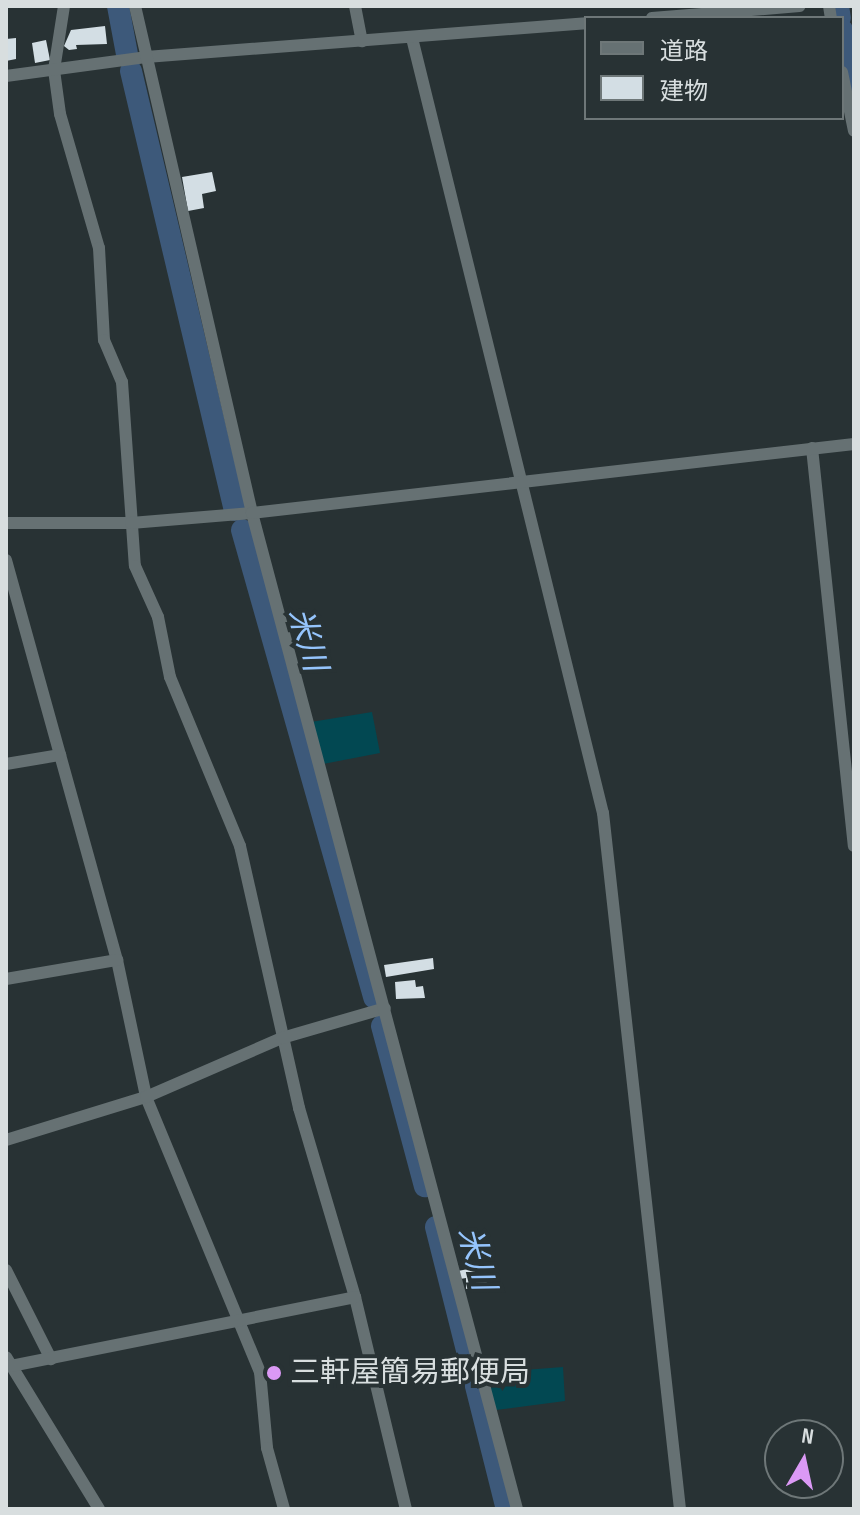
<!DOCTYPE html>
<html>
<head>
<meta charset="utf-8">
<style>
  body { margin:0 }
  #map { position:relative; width:860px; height:1515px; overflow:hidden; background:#283234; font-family:"Sofia Sans Condensed","Noto Sans JP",sans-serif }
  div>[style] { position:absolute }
  .green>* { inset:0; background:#024852 }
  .river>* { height:22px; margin:-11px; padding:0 11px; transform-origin:11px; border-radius:11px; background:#3d597a }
  .building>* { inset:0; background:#d3dee4 }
  .minor>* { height:12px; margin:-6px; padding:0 6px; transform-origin:6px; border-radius:6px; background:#667173 }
  .dots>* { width:22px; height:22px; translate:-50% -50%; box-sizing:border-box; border:4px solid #283234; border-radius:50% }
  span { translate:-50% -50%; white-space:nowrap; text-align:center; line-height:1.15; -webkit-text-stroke:8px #283234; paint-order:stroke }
  .poi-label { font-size:30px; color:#d8dedf }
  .left { translate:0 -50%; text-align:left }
  .water-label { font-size:32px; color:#95c4fc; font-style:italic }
  .frame { position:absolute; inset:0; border:8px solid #d8dedf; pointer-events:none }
  .legend { position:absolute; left:584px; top:16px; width:260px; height:104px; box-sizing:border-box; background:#283234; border:2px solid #6e7778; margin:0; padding:10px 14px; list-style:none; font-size:24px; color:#d8dedf }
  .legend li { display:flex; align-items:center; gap:16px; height:40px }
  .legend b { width:40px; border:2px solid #6e7778 }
  .north { position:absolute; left:764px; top:1419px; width:80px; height:80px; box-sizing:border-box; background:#283234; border:2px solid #6e7778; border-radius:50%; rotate:9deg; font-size:22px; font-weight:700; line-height:32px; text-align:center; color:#d8dedf }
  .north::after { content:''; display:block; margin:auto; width:28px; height:36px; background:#db99f5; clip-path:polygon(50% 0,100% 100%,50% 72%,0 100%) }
</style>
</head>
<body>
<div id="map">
  <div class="green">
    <i style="clip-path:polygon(372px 712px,380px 753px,323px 764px,311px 722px)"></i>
    <i style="clip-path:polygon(563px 1367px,565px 1401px,496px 1410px,490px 1388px,503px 1386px,502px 1377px,485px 1373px)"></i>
  </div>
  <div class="river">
    <i style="left:118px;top:6px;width:49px;rotate:79.4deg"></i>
    <i style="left:838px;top:6px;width:12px;rotate:81deg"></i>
    <i style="left:842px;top:30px;width:62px;rotate:78.9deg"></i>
    <i style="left:131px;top:71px;width:451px;rotate:76.7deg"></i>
    <i style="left:242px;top:530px;width:486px;rotate:74.2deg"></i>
    <i style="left:382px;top:1026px;width:166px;rotate:75deg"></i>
    <i style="left:436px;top:1227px;width:291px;rotate:75.9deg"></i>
  </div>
  <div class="building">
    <i style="clip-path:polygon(105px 26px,107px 44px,76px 45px,77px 49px,69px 50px,64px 46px,71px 30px)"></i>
    <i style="clip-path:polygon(16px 38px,16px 59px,6px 61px,6px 39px)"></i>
    <i style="clip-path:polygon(46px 40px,50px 60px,35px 63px,32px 43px)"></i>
    <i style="clip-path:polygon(212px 172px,216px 191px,202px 194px,204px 208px,188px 211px,182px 177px)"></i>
    <i style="clip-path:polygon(433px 958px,434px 969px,386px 977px,384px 965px)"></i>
    <i style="clip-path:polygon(415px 980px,416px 987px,423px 986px,425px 998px,396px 999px,395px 982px)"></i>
    <i style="clip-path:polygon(483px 1266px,487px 1284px,466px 1289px,466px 1278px,460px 1279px,458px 1271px)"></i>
  </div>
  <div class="minor">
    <i style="left:64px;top:6px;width:65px;rotate:98.9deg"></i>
    <i style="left:54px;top:70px;width:44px;rotate:82.2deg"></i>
    <i style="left:60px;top:114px;width:140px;rotate:73.8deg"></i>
    <i style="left:99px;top:248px;width:92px;rotate:86.9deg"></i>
    <i style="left:104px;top:340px;width:46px;rotate:66.8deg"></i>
    <i style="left:122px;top:382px;width:184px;rotate:86deg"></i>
    <i style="left:135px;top:566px;width:56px;rotate:65.7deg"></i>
    <i style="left:158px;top:617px;width:61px;rotate:78.7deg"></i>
    <i style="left:170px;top:677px;width:183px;rotate:67.5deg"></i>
    <i style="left:240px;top:846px;width:269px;rotate:77.3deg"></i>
    <i style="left:299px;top:1108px;width:197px;rotate:73.5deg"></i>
    <i style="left:355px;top:1297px;width:218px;rotate:76.5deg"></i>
    <i style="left:355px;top:6px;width:36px;rotate:79deg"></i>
    <i style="left:829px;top:6px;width:12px;rotate:81deg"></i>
    <i style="left:652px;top:18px;width:148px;rotate:-4.6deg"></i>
    <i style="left:412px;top:38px;width:798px;rotate:76.16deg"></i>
    <i style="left:603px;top:813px;width:700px;rotate:83.69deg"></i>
    <i style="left:842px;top:72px;width:60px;rotate:78.5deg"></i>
    <i style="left:6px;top:76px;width:141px;rotate:-7.7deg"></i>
    <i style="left:146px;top:57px;width:441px;rotate:-4.4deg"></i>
    <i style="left:812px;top:448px;width:400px;rotate:84deg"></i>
    <i style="left:6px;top:523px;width:125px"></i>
    <i style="left:131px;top:523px;width:121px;rotate:-4.7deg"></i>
    <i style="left:252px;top:513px;width:520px;rotate:-102.99deg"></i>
    <i style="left:6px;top:560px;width:415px;rotate:74.5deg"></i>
    <i style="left:117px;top:960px;width:140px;rotate:78deg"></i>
    <i style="left:146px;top:1097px;width:298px;rotate:67.5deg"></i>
    <i style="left:260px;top:1372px;width:76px;rotate:84.7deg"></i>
    <i style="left:267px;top:1448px;width:63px;rotate:74.4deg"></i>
    <i style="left:6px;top:764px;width:55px;rotate:-9.5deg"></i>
    <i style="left:6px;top:979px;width:113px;rotate:-9.7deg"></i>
    <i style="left:6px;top:1140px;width:146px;rotate:-17.1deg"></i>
    <i style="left:146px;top:1097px;width:148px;rotate:-23.5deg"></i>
    <i style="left:282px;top:1038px;width:107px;rotate:-16.2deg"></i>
    <i style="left:6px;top:1270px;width:100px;rotate:63.2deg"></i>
    <i style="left:6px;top:1357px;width:178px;rotate:58.5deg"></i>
    <i style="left:11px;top:1366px;width:351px;rotate:-11.3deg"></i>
    <i style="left:517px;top:1509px;width:1031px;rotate:-104.9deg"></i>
    <i style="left:252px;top:513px;width:606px;rotate:-6.54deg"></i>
  </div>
  <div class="dots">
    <i style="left:274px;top:1373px;background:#db99f5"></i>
  </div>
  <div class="poi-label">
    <span class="left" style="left:290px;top:1373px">三軒屋簡易郵便局</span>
  </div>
  <div class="water-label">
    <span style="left:306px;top:640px;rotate:74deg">米川</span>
    <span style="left:475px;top:1259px;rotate:75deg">米川</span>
  </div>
  <div class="frame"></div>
  <ul class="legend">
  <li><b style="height:10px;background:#667173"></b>道路</li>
  <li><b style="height:22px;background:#d3dee4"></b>建物</li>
  </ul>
  <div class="north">N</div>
</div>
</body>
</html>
